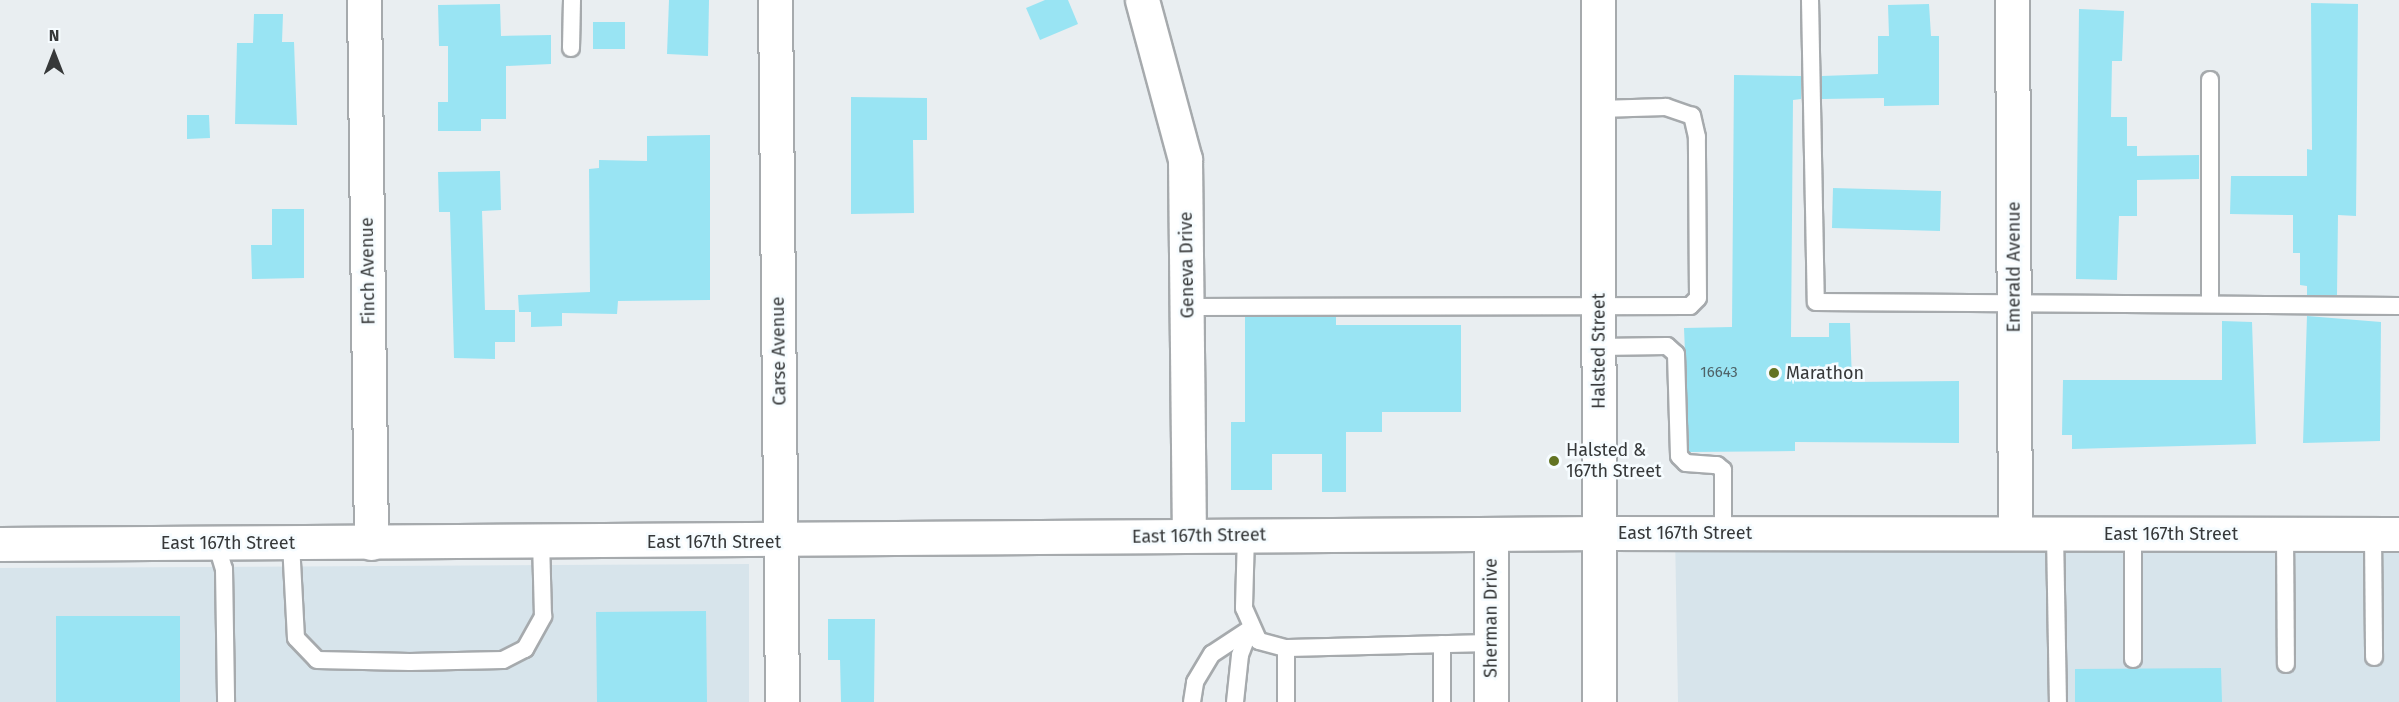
<!DOCTYPE html>
<html>
<head>
<meta charset="utf-8">
<style>
  body { margin:0 }
  #map { position:relative; width:2399px; height:702px; overflow:hidden; background:#e9eef1; font-family:"Fira Sans",sans-serif }
  div>[style] { position:absolute }
  .built>* { inset:0; background:#d7e4eb }
  .building>* { inset:0; background:#99e4f3 }
  .roads { filter:drop-shadow(2px 0 #a6aaad) drop-shadow(-2px 0 #a6aaad) drop-shadow(0 2px #a6aaad) drop-shadow(0 -2px #a6aaad) }
  .service>* { height:16px; margin:-8px; padding:0 8px; transform-origin:8px; border-radius:8px; background:#fff }
  .minor>* { height:33px; margin:-16.5px; padding:0 16.5px; transform-origin:16.5px; border-radius:16.5px; background:#fff }
  .primary>* { height:33px; margin:-16.5px; padding:0 16.5px; transform-origin:16.5px; border-radius:16.5px; background:#fff }
  .dots>* { width:16px; height:16px; translate:-50% -50%; box-sizing:border-box; border:3px solid #f6fcff; border-radius:50% }
  span { translate:-50% -50%; white-space:nowrap; text-align:center; line-height:1.15; -webkit-text-stroke:5px #f6fcff; paint-order:stroke }
  .number-label { font-size:15px; color:#4f6368 }
  .number-label span { -webkit-text-stroke-width:0 }
  .street-label { font-size:18px; color:#363839 }
  .poi-label { font-size:18px; color:#363839 }
  .left { translate:0 -50%; text-align:left }
  .north { position:absolute; left:24px; top:24px; width:60px; height:60px; -webkit-text-stroke:4px #f6fcff; paint-order:stroke; rotate:0deg; font-size:16px; font-weight:700; line-height:24px; text-align:center; color:#363839 }
  .north::after { content:''; display:block; margin:auto; width:21px; height:27px; background:#363839; clip-path:polygon(50% 0,100% 100%,50% 72%,0 100%) }
</style>
</head>
<body>
<div id="map">
  <div class="built">
    <i style="clip-path:polygon(1675px 533px,2399px 534px,2399px 702px,1678px 702px)"></i>
    <i style="clip-path:polygon(749px 564px,749px 702px,0 702px,0 568px)"></i>
  </div>
  <div class="building">
    <i style="clip-path:polygon(669px 0,709px 0,708px 56px,667px 54px)"></i>
    <i style="clip-path:polygon(1045px 0,1068px 0,1078px 24px,1040px 40px,1026px 8px)"></i>
    <i style="clip-path:polygon(2311px 3px,2358px 4px,2356px 216px,2338px 215px,2337px 295px,2307px 295px,2307px 286px,2300px 285px,2300px 253px,2293px 253px,2293px 215px,2230px 214px,2231px 176px,2307px 176px,2307px 149px,2312px 150px)"></i>
    <i style="clip-path:polygon(500px 4px,501px 36px,551px 35px,551px 64px,506px 66px,506px 119px,481px 119px,481px 131px,438px 131px,438px 102px,448px 102px,448px 46px,439px 46px,438px 5px)"></i>
    <i style="clip-path:polygon(1929px 4px,1931px 36px,1939px 36px,1939px 105px,1884px 106px,1884px 98px,1822px 99px,1822px 76px,1878px 74px,1878px 36px,1889px 36px,1888px 5px)"></i>
    <i style="clip-path:polygon(2079px 9px,2124px 11px,2122px 61px,2112px 61px,2111px 117px,2127px 117px,2127px 146px,2137px 146px,2137px 156px,2199px 155px,2199px 179px,2137px 180px,2137px 216px,2119px 216px,2117px 280px,2076px 279px)"></i>
    <i style="clip-path:polygon(254px 14px,283px 14px,282px 42px,294px 42px,297px 125px,235px 124px,237px 43px,253px 43px)"></i>
    <i style="clip-path:polygon(593px 22px,625px 22px,625px 49px,593px 49px)"></i>
    <i style="clip-path:polygon(1734px 75px,1801px 76px,1801px 99px,1793px 100px,1791px 337px,1829px 337px,1829px 323px,1850px 323px,1852px 382px,1959px 381px,1959px 443px,1795px 442px,1795px 451px,1689px 452px,1684px 328px,1732px 327px)"></i>
    <i style="clip-path:polygon(851px 97px,927px 98px,927px 140px,913px 140px,914px 213px,851px 214px)"></i>
    <i style="clip-path:polygon(187px 115px,209px 115px,210px 138px,187px 139px)"></i>
    <i style="clip-path:polygon(710px 135px,710px 300px,618px 301px,617px 314px,562px 313px,562px 326px,531px 327px,531px 312px,519px 312px,518px 295px,590px 292px,589px 169px,599px 168px,599px 160px,647px 161px,647px 136px)"></i>
    <i style="clip-path:polygon(500px 171px,501px 210px,482px 211px,485px 310px,515px 310px,515px 342px,495px 342px,495px 359px,454px 358px,450px 212px,439px 212px,438px 172px)"></i>
    <i style="clip-path:polygon(1833px 188px,1941px 191px,1940px 231px,1832px 228px)"></i>
    <i style="clip-path:polygon(272px 209px,304px 209px,304px 278px,252px 279px,251px 245px,272px 245px)"></i>
    <i style="clip-path:polygon(2307px 316px,2381px 322px,2380px 441px,2303px 443px)"></i>
    <i style="clip-path:polygon(1245px 317px,1336px 317px,1336px 325px,1461px 325px,1461px 412px,1382px 412px,1382px 432px,1346px 432px,1346px 492px,1322px 492px,1322px 454px,1272px 454px,1272px 490px,1231px 490px,1231px 422px,1245px 422px)"></i>
    <i style="clip-path:polygon(2222px 321px,2252px 322px,2256px 444px,2072px 449px,2072px 435px,2062px 435px,2063px 380px,2222px 380px)"></i>
    <i style="clip-path:polygon(706px 611px,707px 702px,597px 702px,596px 612px)"></i>
    <i style="clip-path:polygon(56px 616px,180px 616px,180px 702px,56px 702px)"></i>
    <i style="clip-path:polygon(828px 619px,875px 619px,874px 702px,841px 702px,840px 660px,828px 660px)"></i>
    <i style="clip-path:polygon(2221px 668px,2222px 702px,2075px 702px,2075px 669px)"></i>
  </div>
  <div class="roads">
    <div class="service">
      <i style="left:1810px;top:0;width:302px;rotate:88.9deg"></i>
      <i style="left:1816px;top:302px;width:583px;rotate:0.39deg"></i>
      <i style="left:571px;top:48px;width:48px;rotate:-88.8deg"></i>
      <i style="left:2210px;top:80px;width:224px;rotate:90deg"></i>
      <i style="left:1188px;top:307px;width:502px;rotate:-0.11deg"></i>
      <i style="left:1690px;top:306px;width:11px;rotate:-45deg"></i>
      <i style="left:1698px;top:298px;width:161px;rotate:-90.4deg"></i>
      <i style="left:1697px;top:137px;width:22px;rotate:-103deg"></i>
      <i style="left:1692px;top:116px;width:28px;rotate:-161deg"></i>
      <i style="left:1666px;top:107px;width:67px;rotate:178.3deg"></i>
      <i style="left:1599px;top:347px;width:68px;rotate:-0.8deg"></i>
      <i style="left:1667px;top:346px;width:12px;rotate:42deg"></i>
      <i style="left:1676px;top:354px;width:102px;rotate:88.3deg"></i>
      <i style="left:1679px;top:456px;width:10px;rotate:45deg"></i>
      <i style="left:1686px;top:463px;width:31px;rotate:4deg"></i>
      <i style="left:1717px;top:465px;width:8px;rotate:40deg"></i>
      <i style="left:1723px;top:470px;width:63px;rotate:90deg"></i>
      <i style="left:2055px;top:533px;width:169px;rotate:89deg"></i>
      <i style="left:2133px;top:533px;width:126px;rotate:90deg"></i>
      <i style="left:2285px;top:534px;width:130px;rotate:89.6deg"></i>
      <i style="left:2373px;top:534px;width:123px;rotate:89.5deg"></i>
      <i style="left:1246px;top:535px;width:73px;rotate:91.6deg"></i>
      <i style="left:1244px;top:608px;width:36px;rotate:66deg"></i>
      <i style="left:1259px;top:641px;width:28px;rotate:15deg"></i>
      <i style="left:1286px;top:648px;width:205px;rotate:-1.4deg"></i>
      <i style="left:216px;top:543px;width:27px;rotate:73deg"></i>
      <i style="left:224px;top:569px;width:133px;rotate:89.1deg"></i>
      <i style="left:291px;top:543px;width:95px;rotate:87deg"></i>
      <i style="left:296px;top:638px;width:30px;rotate:46deg"></i>
      <i style="left:317px;top:660px;width:93px;rotate:1.2deg"></i>
      <i style="left:410px;top:662px;width:93px;rotate:-1.2deg"></i>
      <i style="left:503px;top:660px;width:25px;rotate:-27deg"></i>
      <i style="left:525px;top:649px;width:38px;rotate:-61deg"></i>
      <i style="left:543px;top:616px;width:74px;rotate:-91.5deg"></i>
      <i style="left:1286px;top:648px;width:54px;rotate:90deg"></i>
      <i style="left:1192px;top:702px;width:20px;rotate:-81deg"></i>
      <i style="left:1195px;top:682px;width:33px;rotate:-59deg"></i>
      <i style="left:1212px;top:654px;width:45px;rotate:-33.3deg"></i>
      <i style="left:1235px;top:702px;width:47px;rotate:-83.9deg"></i>
      <i style="left:1240px;top:655px;width:28px;rotate:-69deg"></i>
      <i style="left:1442px;top:702px;width:58px;rotate:-90deg"></i>
    </div>
    <div class="minor">
      <i style="left:364px;top:0;width:543px;rotate:89.26deg"></i>
      <i style="left:775px;top:0;width:702px;rotate:89.43deg"></i>
      <i style="left:1142px;top:0;width:165px;rotate:74.9deg"></i>
      <i style="left:1185px;top:159px;width:376px;rotate:89.4deg"></i>
      <i style="left:2012px;top:0;width:533px;rotate:89.68deg"></i>
      <i style="left:0;top:544px;width:1599px;rotate:-0.39deg"></i>
      <i style="left:1599px;top:533px;width:800px;rotate:0.07deg"></i>
      <i style="left:1491px;top:702px;width:168px;rotate:-90deg"></i>
    </div>
    <div class="primary">
      <i style="left:1598px;top:0;width:702px;rotate:89.92deg"></i>
    </div>
  </div>
  <div class="dots">
    <i style="left:1774px;top:373px;background:#627322"></i>
    <i style="left:1554px;top:461px;background:#627322"></i>
  </div>
  <div class="number-label">
    <span style="left:1719px;top:373px">16643</span>
  </div>
  <div class="street-label">
    <span style="left:1187px;top:265px;rotate:-91deg">Geneva Drive</span>
    <span style="left:2014px;top:267px;rotate:-90deg">Emerald Avenue</span>
    <span style="left:368px;top:271px;rotate:-91deg">Finch Avenue</span>
    <span style="left:779px;top:351px;rotate:-91deg">Carse Avenue</span>
    <span style="left:1599px;top:351px;rotate:-90deg">Halsted Street</span>
    <span style="left:1685px;top:533px">East 167th Street</span>
    <span style="left:2171px;top:534px">East 167th Street</span>
    <span style="left:1199px;top:536px;rotate:-1deg">East 167th Street</span>
    <span style="left:714px;top:542px">East 167th Street</span>
    <span style="left:228px;top:543px">East 167th Street</span>
    <span style="left:1491px;top:618px;rotate:-90deg">Sherman Drive</span>
  </div>
  <div class="poi-label">
    <span class="left" style="left:1786px;top:373px">Marathon</span>
    <span class="left" style="left:1566px;top:461px">Halsted &amp;<br>167th Street</span>
  </div>
  <div class="north">N</div>
</div>
</body>
</html>
